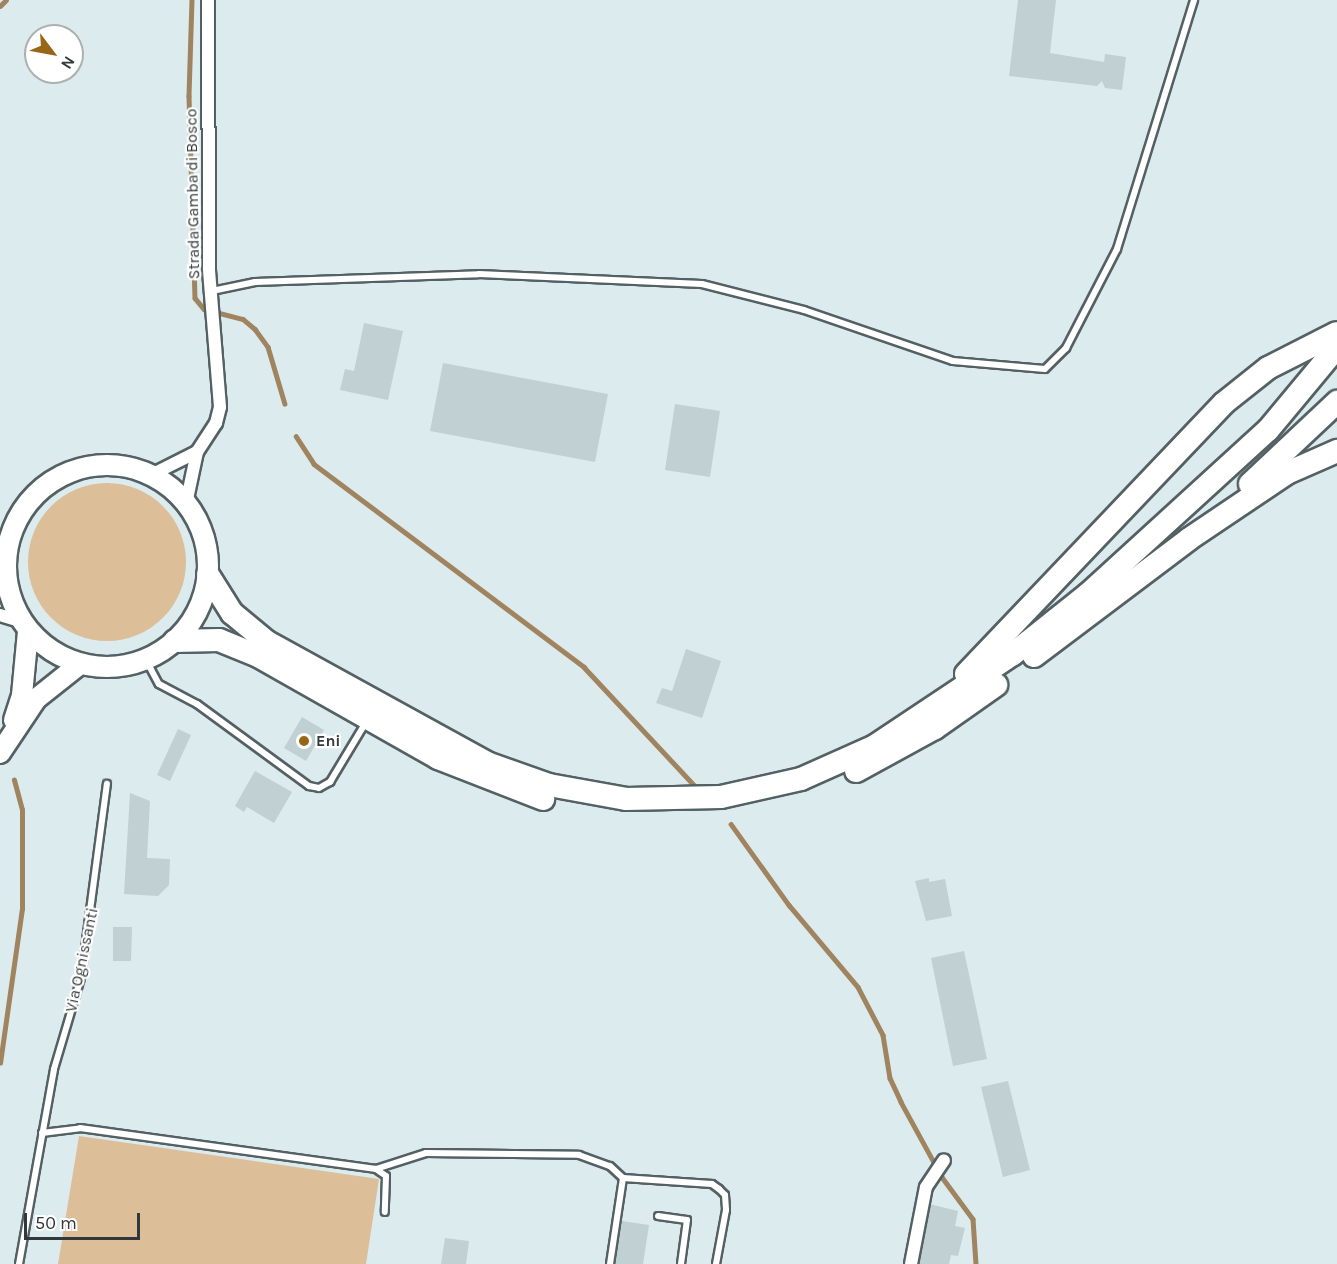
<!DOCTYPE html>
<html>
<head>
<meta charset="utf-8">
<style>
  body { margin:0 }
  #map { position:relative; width:1337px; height:1264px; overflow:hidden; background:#dcebee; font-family:Karla,sans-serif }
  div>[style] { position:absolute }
  .green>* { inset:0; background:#dcbf98 }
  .round { border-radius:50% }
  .stream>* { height:4.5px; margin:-2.25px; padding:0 2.25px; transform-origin:2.25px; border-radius:2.25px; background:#a0845f }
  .building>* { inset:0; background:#c1d0d3 }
  .roads { filter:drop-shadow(2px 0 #546164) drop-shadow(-2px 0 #546164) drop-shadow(0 2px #546164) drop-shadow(0 -2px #546164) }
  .lane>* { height:6px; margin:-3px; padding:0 3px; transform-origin:3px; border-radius:3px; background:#fff }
  .street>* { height:12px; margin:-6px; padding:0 6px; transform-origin:6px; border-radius:6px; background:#fff }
  .primary>* { height:20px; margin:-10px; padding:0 10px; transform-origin:10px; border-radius:10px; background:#fff }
  .primary>.ring { margin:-10px; padding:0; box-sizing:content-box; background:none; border:20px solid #fff; border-radius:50% }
  .highway>* { height:22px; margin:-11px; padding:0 11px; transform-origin:11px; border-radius:11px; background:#fff }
  .dots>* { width:16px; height:16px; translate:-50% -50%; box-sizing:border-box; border:3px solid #fff; border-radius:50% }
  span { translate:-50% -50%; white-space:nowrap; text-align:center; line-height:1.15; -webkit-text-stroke:4.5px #fff; paint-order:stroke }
  .street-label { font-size:16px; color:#33393a }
  .poi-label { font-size:16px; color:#33393a; font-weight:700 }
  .left { translate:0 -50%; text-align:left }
  .north { position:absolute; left:24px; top:24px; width:60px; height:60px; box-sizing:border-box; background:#fff; border:2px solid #adb0b0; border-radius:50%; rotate:122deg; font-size:16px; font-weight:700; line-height:24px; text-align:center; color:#33393a }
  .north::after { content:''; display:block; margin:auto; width:21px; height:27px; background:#976717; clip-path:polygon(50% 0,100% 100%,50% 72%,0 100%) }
  .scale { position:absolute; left:24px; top:1213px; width:116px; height:27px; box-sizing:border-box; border:3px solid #33393a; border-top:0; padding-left:8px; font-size:18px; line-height:21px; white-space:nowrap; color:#33393a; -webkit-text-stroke:4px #fff; paint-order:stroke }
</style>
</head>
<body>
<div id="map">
  <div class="green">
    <i class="round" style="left:28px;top:483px;width:158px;height:158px"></i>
    <i style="clip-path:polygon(79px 1136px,379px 1179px,366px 1264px,58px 1264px)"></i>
  </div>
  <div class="stream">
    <i style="left:192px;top:0;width:96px;rotate:91.8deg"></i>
    <i style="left:189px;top:96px;width:202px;rotate:88.3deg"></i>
    <i style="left:195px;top:298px;width:14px;rotate:51deg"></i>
    <i style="left:204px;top:309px;width:40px;rotate:14.4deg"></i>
    <i style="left:243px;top:319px;width:16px;rotate:40deg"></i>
    <i style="left:255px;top:329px;width:22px;rotate:54deg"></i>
    <i style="left:268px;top:347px;width:59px;rotate:73.4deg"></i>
    <i style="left:0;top:6px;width:8px;rotate:-45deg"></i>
    <i style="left:296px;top:436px;width:33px;rotate:57deg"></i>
    <i style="left:314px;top:464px;width:338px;rotate:36.9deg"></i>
    <i style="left:584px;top:667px;width:164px;rotate:47deg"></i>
    <i style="left:731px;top:824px;width:100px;rotate:54.4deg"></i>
    <i style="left:789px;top:905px;width:107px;rotate:49.9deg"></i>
    <i style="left:858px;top:987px;width:54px;rotate:62.5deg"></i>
    <i style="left:883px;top:1035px;width:44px;rotate:80.8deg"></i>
    <i style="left:890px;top:1078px;width:26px;rotate:65deg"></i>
    <i style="left:901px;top:1102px;width:85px;rotate:61.3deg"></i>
    <i style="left:942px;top:1177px;width:52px;rotate:53.6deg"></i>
    <i style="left:973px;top:1219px;width:45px;rotate:86.2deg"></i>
    <i style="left:0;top:1063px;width:156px;rotate:-81.9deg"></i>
    <i style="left:22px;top:909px;width:99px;rotate:-90deg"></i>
    <i style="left:22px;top:810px;width:31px;rotate:-105deg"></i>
  </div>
  <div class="building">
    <i style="clip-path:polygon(1018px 0,1056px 0,1050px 53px,1104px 62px,1105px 54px,1126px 57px,1122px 90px,1105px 88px,1102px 81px,1097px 86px,1009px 76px)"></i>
    <i style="clip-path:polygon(364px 323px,403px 331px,388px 400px,340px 390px,345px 369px,354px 371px)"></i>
    <i style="clip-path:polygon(443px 363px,608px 394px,595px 462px,430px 431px)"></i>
    <i style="clip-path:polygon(675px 404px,720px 411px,710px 477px,665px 470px)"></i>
    <i style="clip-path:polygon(686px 649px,721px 661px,702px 718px,656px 703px,662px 688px,672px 691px)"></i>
    <i style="clip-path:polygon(302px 717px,324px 730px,306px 761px,284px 748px)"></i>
    <i style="clip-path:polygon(178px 729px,191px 735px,170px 781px,157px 775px)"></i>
    <i style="clip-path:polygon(255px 771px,292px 792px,274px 823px,247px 807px,244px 812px,235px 806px)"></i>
    <i style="clip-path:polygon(130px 793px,150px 801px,147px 858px,170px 859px,169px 885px,158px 896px,124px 894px)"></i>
    <i style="clip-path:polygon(929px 878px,929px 882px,945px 879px,952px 916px,926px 921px,915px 881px)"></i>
    <i style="clip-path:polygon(113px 927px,132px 927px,131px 961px,113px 961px)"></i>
    <i style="clip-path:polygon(964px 951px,987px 1059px,953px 1066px,931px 958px)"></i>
    <i style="clip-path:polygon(1008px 1081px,1030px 1170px,1003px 1177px,981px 1087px)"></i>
    <i style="clip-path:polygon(929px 1204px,958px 1211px,955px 1226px,965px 1228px,958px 1256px,951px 1255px,949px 1264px,916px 1264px)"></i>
    <i style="clip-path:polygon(622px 1221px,649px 1225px,643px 1264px,615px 1264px)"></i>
    <i style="clip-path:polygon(445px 1238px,469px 1241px,466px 1264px,441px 1264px)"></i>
  </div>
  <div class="roads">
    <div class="lane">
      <i style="left:212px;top:291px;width:44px;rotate:-11.8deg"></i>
      <i style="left:255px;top:282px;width:224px;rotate:-2deg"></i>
      <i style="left:479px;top:274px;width:223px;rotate:2.6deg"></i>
      <i style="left:702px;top:284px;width:105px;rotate:14.3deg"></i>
      <i style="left:804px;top:310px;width:157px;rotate:18.9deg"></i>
      <i style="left:953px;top:361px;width:92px;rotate:5deg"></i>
      <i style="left:1045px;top:369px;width:30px;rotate:-45deg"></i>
      <i style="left:1066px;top:348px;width:111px;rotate:-62.7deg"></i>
      <i style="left:1117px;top:249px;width:261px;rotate:-72.8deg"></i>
      <i style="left:146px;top:660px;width:27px;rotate:62deg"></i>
      <i style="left:159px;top:684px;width:43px;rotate:27.8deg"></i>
      <i style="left:197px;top:704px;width:139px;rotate:36.2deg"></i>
      <i style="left:309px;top:786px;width:10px;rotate:11deg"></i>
      <i style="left:319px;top:788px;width:13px;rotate:-29deg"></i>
      <i style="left:330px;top:782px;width:70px;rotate:-59deg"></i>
      <i style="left:42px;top:1133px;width:38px;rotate:-7deg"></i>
      <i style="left:80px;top:1128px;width:299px;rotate:7.9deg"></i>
      <i style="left:376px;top:1169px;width:12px;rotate:35deg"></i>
      <i style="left:386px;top:1176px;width:36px;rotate:92deg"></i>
      <i style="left:376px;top:1169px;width:52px;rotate:-17.7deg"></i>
      <i style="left:426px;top:1153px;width:153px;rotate:0.7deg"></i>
      <i style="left:579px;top:1155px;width:33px;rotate:20deg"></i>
      <i style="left:610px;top:1166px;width:18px;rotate:43deg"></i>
      <i style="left:623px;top:1178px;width:89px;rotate:3.9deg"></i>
      <i style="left:712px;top:1184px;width:9px;rotate:36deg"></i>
      <i style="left:719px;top:1189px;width:8px;rotate:45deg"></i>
      <i style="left:725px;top:1195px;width:15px;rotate:86deg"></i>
      <i style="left:726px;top:1210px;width:55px;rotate:100.5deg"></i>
      <i style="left:658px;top:1216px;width:29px;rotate:8deg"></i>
      <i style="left:687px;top:1220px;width:44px;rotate:97.8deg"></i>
      <i style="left:19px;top:1264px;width:198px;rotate:-79.8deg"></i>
      <i style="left:54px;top:1069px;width:95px;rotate:-73.5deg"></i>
      <i style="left:81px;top:978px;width:196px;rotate:-82.4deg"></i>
      <i style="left:610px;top:1264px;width:87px;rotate:-81.4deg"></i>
    </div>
    <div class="street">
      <i style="left:151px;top:475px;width:51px;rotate:-26.6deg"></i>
      <i style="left:197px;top:452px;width:35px;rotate:-57deg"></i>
      <i style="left:216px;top:423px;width:16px;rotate:-76deg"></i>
      <i style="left:220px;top:407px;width:138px;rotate:-94.6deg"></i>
      <i style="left:209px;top:269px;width:269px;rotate:-90.2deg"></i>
      <i style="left:186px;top:504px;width:53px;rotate:-78.1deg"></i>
      <i style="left:0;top:571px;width:22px;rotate:-72deg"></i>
      <i style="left:0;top:615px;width:24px;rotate:17deg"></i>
      <i style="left:911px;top:1264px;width:78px;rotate:-79deg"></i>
      <i style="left:926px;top:1187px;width:32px;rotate:-56deg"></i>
    </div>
    <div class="primary">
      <i class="ring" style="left:6px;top:465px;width:182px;height:182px"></i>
      <i style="left:14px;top:720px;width:26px;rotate:-72deg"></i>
      <i style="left:22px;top:695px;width:64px;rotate:-84.6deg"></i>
      <i style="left:0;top:753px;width:65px;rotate:-56.3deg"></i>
      <i style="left:36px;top:699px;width:56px;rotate:-38.5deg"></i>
    </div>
    <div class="highway">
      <i style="left:1250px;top:484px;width:120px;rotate:-43.3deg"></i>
      <i style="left:208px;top:575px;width:45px;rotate:57.7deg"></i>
      <i style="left:232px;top:613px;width:45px;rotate:39.6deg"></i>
      <i style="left:267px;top:642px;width:251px;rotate:28.8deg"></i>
      <i style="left:487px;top:763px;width:66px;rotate:19.5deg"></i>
      <i style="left:549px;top:785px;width:78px;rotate:10.3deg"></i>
      <i style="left:626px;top:799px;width:95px;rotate:-1.2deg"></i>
      <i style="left:721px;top:797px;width:82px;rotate:-12.7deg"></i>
      <i style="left:801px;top:779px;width:81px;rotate:-24deg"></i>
      <i style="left:875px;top:746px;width:166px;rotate:-33.7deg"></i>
      <i style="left:1013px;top:654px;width:95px;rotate:-38.6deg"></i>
      <i style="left:1087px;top:595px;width:245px;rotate:-42.4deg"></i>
      <i style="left:1268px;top:430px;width:108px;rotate:-50.3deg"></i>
      <i style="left:175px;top:641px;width:44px;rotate:-1.3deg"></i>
      <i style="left:219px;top:640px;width:42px;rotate:22.3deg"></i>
      <i style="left:258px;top:656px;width:207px;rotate:29.5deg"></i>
      <i style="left:438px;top:758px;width:113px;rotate:21.3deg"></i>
      <i style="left:1034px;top:656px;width:194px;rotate:-37deg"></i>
      <i style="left:1189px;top:539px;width:118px;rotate:-34deg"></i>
      <i style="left:1287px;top:473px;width:55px;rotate:-23.7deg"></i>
      <i style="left:966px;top:674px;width:374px;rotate:-46.4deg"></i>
      <i style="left:1224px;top:403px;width:56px;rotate:-38.5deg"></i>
      <i style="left:1268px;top:368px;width:77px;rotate:-26.9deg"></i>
      <i style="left:856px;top:771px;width:90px;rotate:-28.6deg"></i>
      <i style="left:935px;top:728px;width:75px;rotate:-35.2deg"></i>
    </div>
  </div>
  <div class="dots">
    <i style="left:304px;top:741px;background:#976717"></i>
  </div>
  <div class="street-label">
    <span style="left:193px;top:194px;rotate:-91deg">Strada Gamba di Bosco</span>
    <span style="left:82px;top:960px;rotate:-78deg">Via Ognissanti</span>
  </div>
  <div class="poi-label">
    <span class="left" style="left:316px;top:741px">Eni</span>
  </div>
  <div class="north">N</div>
  <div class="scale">50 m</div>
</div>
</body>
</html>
